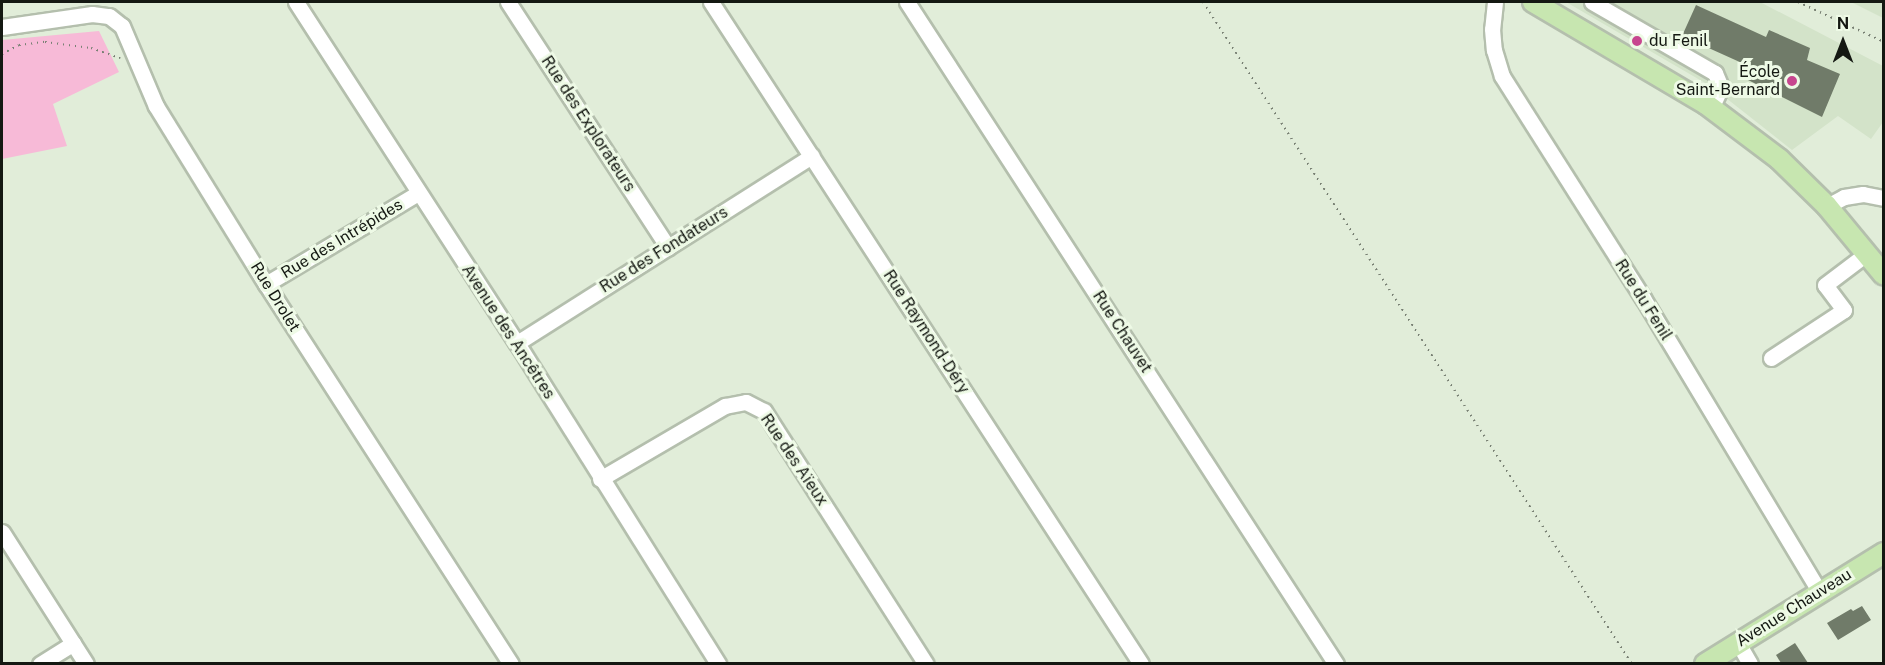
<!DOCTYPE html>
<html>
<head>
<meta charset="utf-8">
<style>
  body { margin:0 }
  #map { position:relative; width:1885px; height:665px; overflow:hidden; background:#e1edd9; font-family:"Public Sans",sans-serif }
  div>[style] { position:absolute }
  .built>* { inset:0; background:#d3e3c9 }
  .green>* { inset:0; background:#f7bad7 }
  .building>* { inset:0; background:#707b69 }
  .path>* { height:2px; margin-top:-1px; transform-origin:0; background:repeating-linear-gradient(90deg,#788073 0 1.5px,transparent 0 6px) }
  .roads { filter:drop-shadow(2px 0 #b4bfad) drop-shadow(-2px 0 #b4bfad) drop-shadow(0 2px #b4bfad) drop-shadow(0 -2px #b4bfad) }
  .minor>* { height:15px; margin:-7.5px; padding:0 7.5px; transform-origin:7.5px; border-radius:7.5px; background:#fff }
  .major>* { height:20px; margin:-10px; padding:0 10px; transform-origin:10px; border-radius:10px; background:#c7e6b0 }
  .dots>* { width:16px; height:16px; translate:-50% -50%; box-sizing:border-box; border:3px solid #eefae6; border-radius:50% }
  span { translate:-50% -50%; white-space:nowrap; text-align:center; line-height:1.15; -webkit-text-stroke:6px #eefae6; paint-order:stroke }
  .poi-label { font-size:16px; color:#141812 }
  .left { translate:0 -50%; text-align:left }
  .right { translate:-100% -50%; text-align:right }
  .street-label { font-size:16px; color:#141812 }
  .frame { position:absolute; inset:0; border:3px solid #141812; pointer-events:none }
  .north { position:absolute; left:1813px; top:12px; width:60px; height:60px; -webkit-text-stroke:4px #eefae6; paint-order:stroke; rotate:0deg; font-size:16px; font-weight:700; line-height:24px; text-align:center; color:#141812 }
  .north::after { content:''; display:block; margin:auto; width:21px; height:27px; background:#141812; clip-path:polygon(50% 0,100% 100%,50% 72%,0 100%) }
</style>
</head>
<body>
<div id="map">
  <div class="built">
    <i style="clip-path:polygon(1566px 2px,1760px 2px,1883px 66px,1883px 122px,1871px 139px,1838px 116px,1792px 150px,1712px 87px)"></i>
    <i style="clip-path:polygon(1851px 2px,1883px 2px,1883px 18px)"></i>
  </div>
  <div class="green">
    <i style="clip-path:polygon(99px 31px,119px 72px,53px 104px,67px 146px,2px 159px,2px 40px)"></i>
  </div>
  <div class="building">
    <i style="clip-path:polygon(1696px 5px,1766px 37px,1769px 30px,1810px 48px,1807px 60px,1840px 74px,1822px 117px,1748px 80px,1753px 68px,1682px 36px)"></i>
    <i style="clip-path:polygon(1862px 606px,1871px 620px,1838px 640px,1827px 623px,1851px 609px,1853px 611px)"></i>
    <i style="clip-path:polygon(1795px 643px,1808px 663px,1781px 663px,1776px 655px)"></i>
  </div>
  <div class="path">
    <i style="left:1203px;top:2px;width:789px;rotate:57.06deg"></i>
    <i style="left:1798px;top:2px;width:95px;rotate:24.9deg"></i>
    <i style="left:2px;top:54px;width:19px;rotate:-28deg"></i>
    <i style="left:19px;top:45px;width:26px;rotate:-7deg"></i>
    <i style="left:45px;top:42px;width:46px;rotate:7.4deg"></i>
    <i style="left:91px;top:48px;width:31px;rotate:19deg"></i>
  </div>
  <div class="roads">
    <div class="minor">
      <i style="left:296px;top:2px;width:406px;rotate:57.1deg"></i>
      <i style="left:517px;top:343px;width:379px;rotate:57.9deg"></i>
      <i style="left:508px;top:2px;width:293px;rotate:56.9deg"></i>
      <i style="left:711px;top:2px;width:789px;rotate:56.99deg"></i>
      <i style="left:907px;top:2px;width:789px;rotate:57.06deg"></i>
      <i style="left:1495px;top:2px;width:27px;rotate:96deg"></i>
      <i style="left:1492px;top:29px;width:21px;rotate:85deg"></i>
      <i style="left:1494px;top:50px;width:27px;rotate:73deg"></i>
      <i style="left:1502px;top:76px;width:263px;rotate:57.6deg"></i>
      <i style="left:1643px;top:298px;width:343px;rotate:59deg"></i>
      <i style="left:1592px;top:2px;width:142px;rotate:30deg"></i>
      <i style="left:1715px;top:73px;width:15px;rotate:67deg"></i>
      <i style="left:1721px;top:87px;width:23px;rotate:115deg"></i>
      <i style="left:2px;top:27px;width:91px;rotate:-8.2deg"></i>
      <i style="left:92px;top:14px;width:17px;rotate:7deg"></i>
      <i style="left:109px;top:16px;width:16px;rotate:38deg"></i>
      <i style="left:122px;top:26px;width:87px;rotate:67deg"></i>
      <i style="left:156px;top:106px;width:209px;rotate:58.3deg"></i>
      <i style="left:266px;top:284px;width:452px;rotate:57.2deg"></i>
      <i style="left:1827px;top:206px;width:19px;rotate:-28deg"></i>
      <i style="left:1844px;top:197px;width:19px;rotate:-9deg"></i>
      <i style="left:1863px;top:194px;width:21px;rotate:11deg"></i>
      <i style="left:266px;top:284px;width:177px;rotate:-30.9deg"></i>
      <i style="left:517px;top:343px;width:349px;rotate:-32.4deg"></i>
      <i style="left:1771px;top:358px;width:87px;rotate:-33.3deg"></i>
      <i style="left:1844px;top:310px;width:31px;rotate:-127deg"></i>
      <i style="left:1825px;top:285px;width:51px;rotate:-37.1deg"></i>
      <i style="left:600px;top:479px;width:145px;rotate:-30.3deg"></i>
      <i style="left:725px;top:406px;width:21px;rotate:-11deg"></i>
      <i style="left:746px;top:402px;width:20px;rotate:27deg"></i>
      <i style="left:764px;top:411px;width:300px;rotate:57.4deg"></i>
      <i style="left:2px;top:532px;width:156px;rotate:57.5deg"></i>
      <i style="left:1738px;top:643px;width:24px;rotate:60deg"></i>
      <i style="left:40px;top:664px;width:39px;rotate:-32deg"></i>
    </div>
    <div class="major">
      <i style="left:1533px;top:2px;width:201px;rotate:30.5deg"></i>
      <i style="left:1706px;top:104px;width:91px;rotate:37deg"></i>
      <i style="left:1779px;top:159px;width:67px;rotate:44.4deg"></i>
      <i style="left:1827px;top:206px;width:89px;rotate:50.4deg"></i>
      <i style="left:1705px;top:664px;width:211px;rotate:-31.8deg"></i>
    </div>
  </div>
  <div class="dots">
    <i style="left:1637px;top:41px;background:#c7468f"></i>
    <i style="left:1792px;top:81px;background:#c7468f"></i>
  </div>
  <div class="poi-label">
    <span class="left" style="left:1649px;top:41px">du Fenil</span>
    <span class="right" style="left:1780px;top:81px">École<br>Saint-Bernard</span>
  </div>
  <div class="street-label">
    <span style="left:588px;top:124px;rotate:57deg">Rue des Explorateurs</span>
    <span style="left:342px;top:239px;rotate:-31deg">Rue des Intrépides</span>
    <span style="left:664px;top:250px;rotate:-32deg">Rue des Fondateurs</span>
    <span style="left:275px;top:297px;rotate:58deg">Rue Drolet</span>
    <span style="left:1643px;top:300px;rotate:58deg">Rue du Fenil</span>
    <span style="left:508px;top:332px;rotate:57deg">Avenue des Ancêtres</span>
    <span style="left:926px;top:332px;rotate:57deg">Rue Raymond-Déry</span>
    <span style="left:1122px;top:332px;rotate:57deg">Rue Chauvet</span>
    <span style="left:794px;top:460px;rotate:56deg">Rue des Aïeux</span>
    <span style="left:1794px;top:608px;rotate:-32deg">Avenue Chauveau</span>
  </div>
  <div class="frame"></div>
  <div class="north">N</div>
</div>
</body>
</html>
